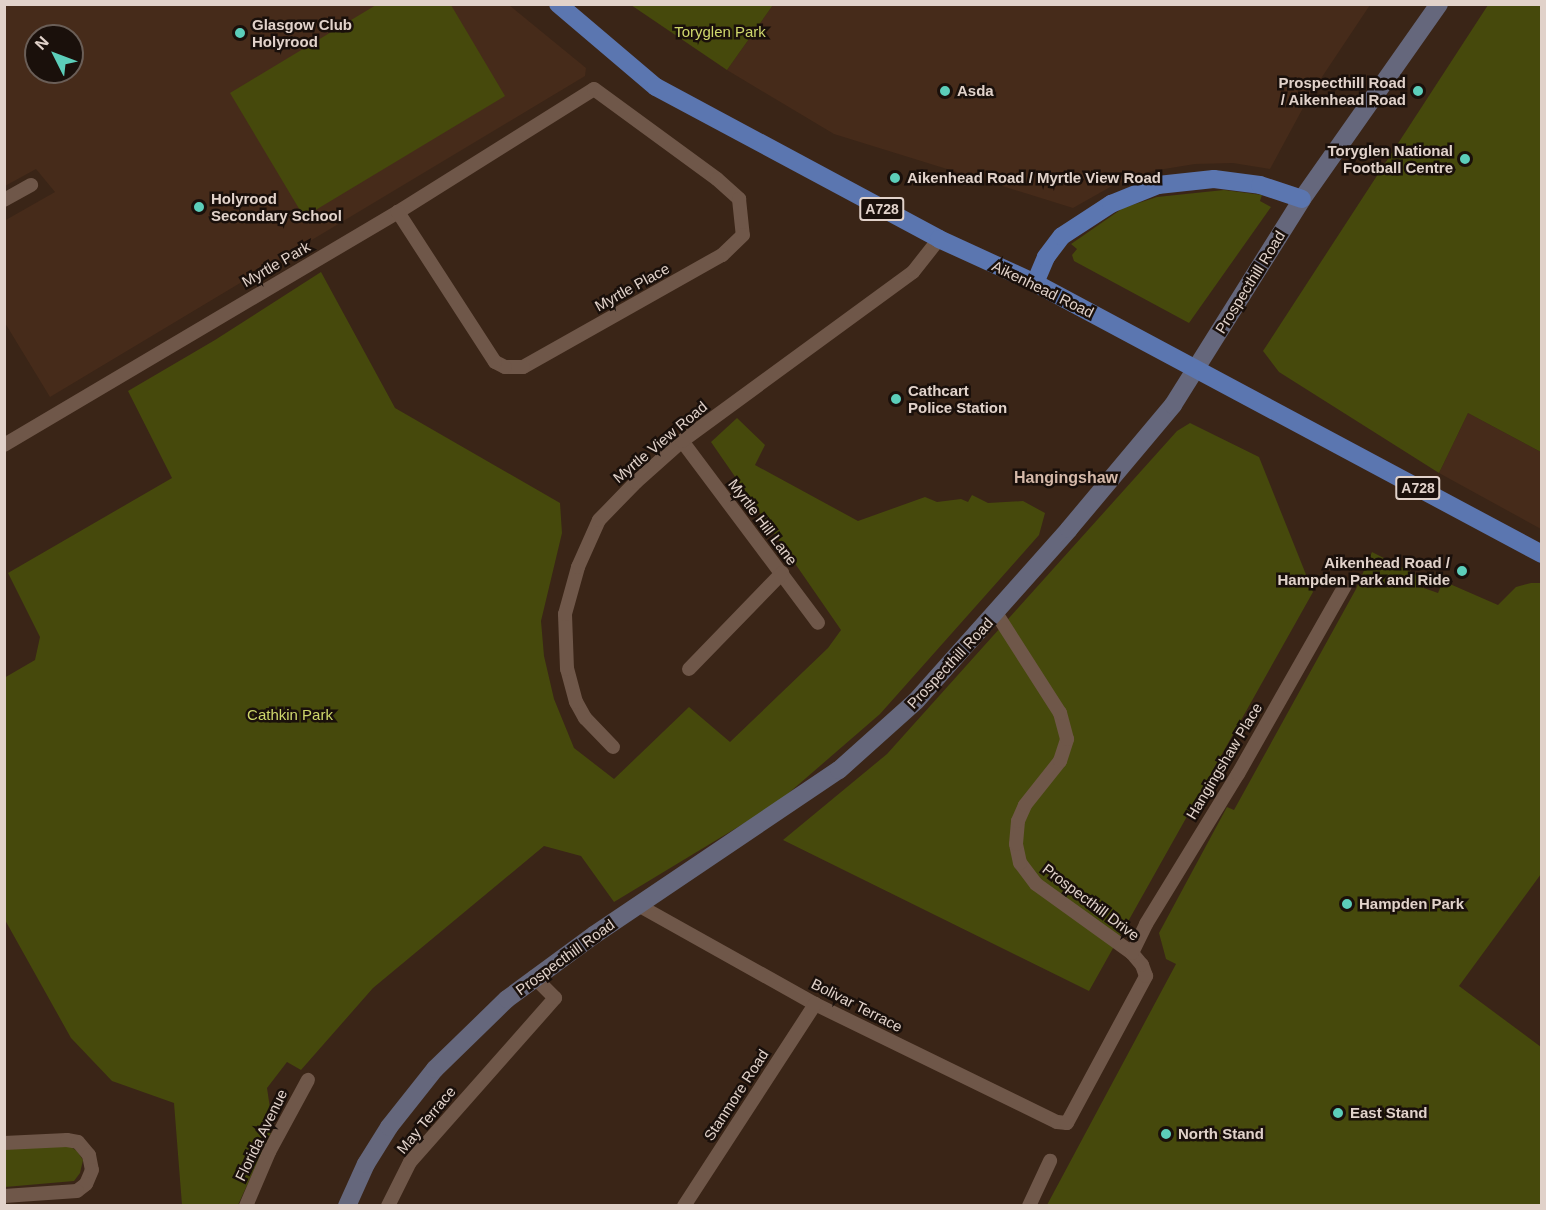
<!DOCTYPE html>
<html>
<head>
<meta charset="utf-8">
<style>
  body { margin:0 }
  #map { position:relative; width:1546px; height:1210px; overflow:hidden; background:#3a2517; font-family:Helvetica,sans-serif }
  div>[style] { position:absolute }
  .built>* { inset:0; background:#462b1a }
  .green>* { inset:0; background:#46490c }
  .street>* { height:14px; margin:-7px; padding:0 7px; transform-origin:7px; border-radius:7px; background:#6f5749 }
  .secondary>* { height:18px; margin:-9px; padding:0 9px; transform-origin:9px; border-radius:9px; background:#65677c }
  .primary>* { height:18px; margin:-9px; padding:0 9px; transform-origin:9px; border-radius:9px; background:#5b76b0 }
  .dots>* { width:16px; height:16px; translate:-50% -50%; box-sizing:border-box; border:3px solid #1a100b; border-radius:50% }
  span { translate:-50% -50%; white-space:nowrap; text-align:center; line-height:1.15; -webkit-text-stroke:5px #1a100b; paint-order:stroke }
  .shield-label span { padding:2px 4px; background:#1a100b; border:2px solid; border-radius:4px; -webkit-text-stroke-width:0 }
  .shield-label { font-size:14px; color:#e1d2ca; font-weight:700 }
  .poi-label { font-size:15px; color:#e1d2ca; font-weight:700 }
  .left { translate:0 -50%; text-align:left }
  .right { translate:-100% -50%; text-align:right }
  .park-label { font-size:15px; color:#cfd76c }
  .street-label { font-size:15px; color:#e1d2ca }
  .neighbourhood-label { font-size:16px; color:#d5b9a9; font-weight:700 }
  .frame { position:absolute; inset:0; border:6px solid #e1d2ca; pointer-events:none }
  .north { position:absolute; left:24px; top:24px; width:60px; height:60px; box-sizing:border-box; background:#1a100b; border:2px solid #6a5e57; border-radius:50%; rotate:312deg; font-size:16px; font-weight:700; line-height:24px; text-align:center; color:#e1d2ca }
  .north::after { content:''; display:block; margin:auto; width:21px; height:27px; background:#5cceba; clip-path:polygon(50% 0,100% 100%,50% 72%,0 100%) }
</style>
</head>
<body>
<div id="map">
  <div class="built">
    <i style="clip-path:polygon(evenodd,5px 5px,509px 5px,586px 68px,585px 76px,50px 397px,5px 323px,4px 221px,55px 192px,36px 169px,5px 186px,5px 5px,36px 36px,72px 36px,72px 72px,36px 72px,36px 36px)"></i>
    <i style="clip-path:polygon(773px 5px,1370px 5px,1310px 95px,1270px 169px,1233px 163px,1195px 164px,1152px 171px,1112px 186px,1073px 208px,834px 134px,727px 70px)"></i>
    <i style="clip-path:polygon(1468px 413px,1541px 452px,1541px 529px,1439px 473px)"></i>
  </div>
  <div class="green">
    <i style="clip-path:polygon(451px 5px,505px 96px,304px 217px,230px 93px,376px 5px)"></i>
    <i style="clip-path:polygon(631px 5px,773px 5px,727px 70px)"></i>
    <i style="clip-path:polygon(1488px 5px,1541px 5px,1541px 452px,1468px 413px,1439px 473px,1279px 372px,1263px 351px)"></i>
    <i style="clip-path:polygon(1224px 190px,1262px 195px,1260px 201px,1271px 207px,1189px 323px,1074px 261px,1072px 255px,1077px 249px,1071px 244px,1123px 208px,1157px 197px)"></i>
    <i style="clip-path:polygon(321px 272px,395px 408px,560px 503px,562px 533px,541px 621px,544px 656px,554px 699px,574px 748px,614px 779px,689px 707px,730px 742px,828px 648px,841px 630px,711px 442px,737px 418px,765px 445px,755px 465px,858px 521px,925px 497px,937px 502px,961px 499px,968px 502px,972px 495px,988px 503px,1023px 501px,1045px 513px,1039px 535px,880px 714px,776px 804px,614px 902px,581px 856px,544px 846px,373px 988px,301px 1070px,287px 1062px,267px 1088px,273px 1128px,238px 1205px,182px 1205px,174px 1103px,112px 1081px,71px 1038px,5px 920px,4px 678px,35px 660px,40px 637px,8px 573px,172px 478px,128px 391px,215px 340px)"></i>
    <i style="clip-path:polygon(1190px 423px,1259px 457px,1313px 592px,1089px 991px,783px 840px,887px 754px,1177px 431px)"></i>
    <i style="clip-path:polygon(1372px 552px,1415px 574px,1421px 587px,1438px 593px,1443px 581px,1498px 605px,1516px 587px,1531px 583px,1541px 583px,1541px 874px,1459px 986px,1541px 1047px,1541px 1205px,1047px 1205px,1176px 964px,1166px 959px,1159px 933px,1227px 807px,1234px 810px,1356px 589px)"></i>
    <i style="clip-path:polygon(66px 1144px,77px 1151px,83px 1160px,80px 1173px,74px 1181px,5px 1187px,5px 1146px)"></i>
  </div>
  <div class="street">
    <i style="left:4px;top:200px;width:31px;rotate:-29deg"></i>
    <i style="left:682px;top:441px;width:227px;rotate:53.2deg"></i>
    <i style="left:4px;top:445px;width:458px;rotate:-30.6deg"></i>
    <i style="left:398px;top:212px;width:231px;rotate:-32.1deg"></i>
    <i style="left:594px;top:89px;width:152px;rotate:36.2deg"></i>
    <i style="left:717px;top:179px;width:30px;rotate:42deg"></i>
    <i style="left:739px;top:199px;width:36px;rotate:84deg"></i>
    <i style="left:743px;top:235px;width:29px;rotate:136deg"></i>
    <i style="left:722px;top:255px;width:228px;rotate:150.6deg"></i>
    <i style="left:523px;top:367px;width:18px;rotate:180deg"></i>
    <i style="left:505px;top:367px;width:11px;rotate:-153deg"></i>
    <i style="left:495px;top:362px;width:179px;rotate:-122.9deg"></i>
    <i style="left:689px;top:669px;width:134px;rotate:-45.9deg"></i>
    <i style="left:613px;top:747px;width:40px;rotate:-134deg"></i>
    <i style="left:585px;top:718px;width:18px;rotate:-119deg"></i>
    <i style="left:576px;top:702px;width:34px;rotate:-105deg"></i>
    <i style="left:567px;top:669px;width:55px;rotate:-92.1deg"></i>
    <i style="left:565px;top:614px;width:49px;rotate:-74.5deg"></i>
    <i style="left:578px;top:567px;width:51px;rotate:-65.9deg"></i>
    <i style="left:599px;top:520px;width:53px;rotate:-45.8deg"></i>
    <i style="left:636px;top:482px;width:62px;rotate:-41.7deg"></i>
    <i style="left:682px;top:441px;width:286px;rotate:-36.2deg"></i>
    <i style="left:913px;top:272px;width:42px;rotate:-51.8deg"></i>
    <i style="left:638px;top:905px;width:203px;rotate:29.2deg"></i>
    <i style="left:815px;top:1004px;width:269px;rotate:26deg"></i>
    <i style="left:1057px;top:1122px;width:10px;rotate:6deg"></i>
    <i style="left:1067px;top:1123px;width:167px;rotate:-61.7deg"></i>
    <i style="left:1146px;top:976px;width:12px;rotate:-110deg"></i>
    <i style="left:1142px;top:965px;width:16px;rotate:-130deg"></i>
    <i style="left:1132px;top:953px;width:118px;rotate:-144.3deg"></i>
    <i style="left:1036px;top:884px;width:26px;rotate:-127deg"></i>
    <i style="left:1020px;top:863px;width:19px;rotate:-102deg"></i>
    <i style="left:1016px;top:844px;width:23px;rotate:-85deg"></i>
    <i style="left:1018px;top:821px;width:17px;rotate:-66deg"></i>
    <i style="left:1025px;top:805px;width:56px;rotate:-51.5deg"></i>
    <i style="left:1060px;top:761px;width:23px;rotate:-72deg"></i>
    <i style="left:1067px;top:739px;width:27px;rotate:-105deg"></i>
    <i style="left:1060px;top:713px;width:119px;rotate:-122.6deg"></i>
    <i style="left:1132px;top:953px;width:32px;rotate:-64deg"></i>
    <i style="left:1146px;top:924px;width:176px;rotate:-58.5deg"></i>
    <i style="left:1238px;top:774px;width:216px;rotate:-60.4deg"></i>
    <i style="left:4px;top:1143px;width:63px;rotate:-2.7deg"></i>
    <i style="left:67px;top:1140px;width:11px;rotate:10deg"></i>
    <i style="left:78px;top:1142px;width:17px;rotate:50deg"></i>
    <i style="left:89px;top:1155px;width:15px;rotate:79deg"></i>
    <i style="left:92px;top:1170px;width:15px;rotate:113deg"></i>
    <i style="left:86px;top:1184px;width:11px;rotate:142deg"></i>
    <i style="left:77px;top:1191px;width:73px;rotate:176.1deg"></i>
    <i style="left:246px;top:1206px;width:59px;rotate:-66.9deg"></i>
    <i style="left:269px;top:1152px;width:82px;rotate:-61.6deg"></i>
    <i style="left:388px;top:1206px;width:49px;rotate:-63.4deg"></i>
    <i style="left:410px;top:1162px;width:219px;rotate:-48.5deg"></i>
    <i style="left:555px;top:998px;width:30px;rotate:-135deg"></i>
    <i style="left:684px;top:1206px;width:241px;rotate:-57deg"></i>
    <i style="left:1029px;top:1206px;width:50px;rotate:-65deg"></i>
  </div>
  <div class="secondary">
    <i style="left:347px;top:1206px;width:46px;rotate:-65.7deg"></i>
    <i style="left:366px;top:1164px;width:44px;rotate:-58.1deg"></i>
    <i style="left:389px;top:1127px;width:74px;rotate:-51.6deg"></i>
    <i style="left:435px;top:1069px;width:100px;rotate:-44.2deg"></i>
    <i style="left:507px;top:999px;width:108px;rotate:-36.3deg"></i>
    <i style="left:594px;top:935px;width:295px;rotate:-34deg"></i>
    <i style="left:839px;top:770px;width:103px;rotate:-41.9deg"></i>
    <i style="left:916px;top:701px;width:230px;rotate:-48.3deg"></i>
    <i style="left:1069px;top:529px;width:162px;rotate:-50deg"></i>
    <i style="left:1173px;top:405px;width:243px;rotate:-57.9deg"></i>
    <i style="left:1302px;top:199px;width:238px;rotate:-54.9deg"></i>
  </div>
  <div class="primary">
    <i style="left:558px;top:4px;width:128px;rotate:40.3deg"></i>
    <i style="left:656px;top:87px;width:321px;rotate:28.2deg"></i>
    <i style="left:939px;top:239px;width:106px;rotate:24.6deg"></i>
    <i style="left:1035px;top:283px;width:575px;rotate:28.13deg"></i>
    <i style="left:1035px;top:283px;width:28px;rotate:-67deg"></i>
    <i style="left:1046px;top:257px;width:26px;rotate:-53deg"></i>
    <i style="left:1062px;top:236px;width:59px;rotate:-33.1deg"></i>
    <i style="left:1111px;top:204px;width:51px;rotate:-22deg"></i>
    <i style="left:1158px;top:185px;width:56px;rotate:-6.1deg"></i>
    <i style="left:1214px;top:179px;width:46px;rotate:7.4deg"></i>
    <i style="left:1260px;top:185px;width:44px;rotate:18.4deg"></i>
  </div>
  <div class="dots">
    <i style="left:240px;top:33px;background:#5cceba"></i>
    <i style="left:945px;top:91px;background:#5cceba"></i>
    <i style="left:1418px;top:91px;background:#5cceba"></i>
    <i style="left:1465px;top:159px;background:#5cceba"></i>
    <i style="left:895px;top:178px;background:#5cceba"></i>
    <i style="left:199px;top:207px;background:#5cceba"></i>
    <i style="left:896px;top:399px;background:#5cceba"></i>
    <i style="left:1462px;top:571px;background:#5cceba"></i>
    <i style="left:1347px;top:904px;background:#5cceba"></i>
    <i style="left:1338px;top:1113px;background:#5cceba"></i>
    <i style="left:1166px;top:1134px;background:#5cceba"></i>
  </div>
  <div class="shield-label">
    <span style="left:882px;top:209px">A728</span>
    <span style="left:1418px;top:488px">A728</span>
  </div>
  <div class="poi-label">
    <span class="left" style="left:252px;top:33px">Glasgow Club<br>Holyrood</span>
    <span class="right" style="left:1406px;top:91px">Prospecthill Road<br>/ Aikenhead Road</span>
    <span class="left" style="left:957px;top:91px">Asda</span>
    <span class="right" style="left:1453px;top:159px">Toryglen National<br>Football Centre</span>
    <span class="left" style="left:907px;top:178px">Aikenhead Road / Myrtle View Road</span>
    <span class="left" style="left:211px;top:207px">Holyrood<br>Secondary School</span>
    <span class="left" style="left:908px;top:399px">Cathcart<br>Police Station</span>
    <span class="right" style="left:1450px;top:571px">Aikenhead Road /<br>Hampden Park and Ride</span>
    <span class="left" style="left:1359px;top:904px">Hampden Park</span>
    <span class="left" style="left:1350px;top:1113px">East Stand</span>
    <span class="left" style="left:1178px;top:1134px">North Stand</span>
  </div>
  <div class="park-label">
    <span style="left:720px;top:32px">Toryglen Park</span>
    <span style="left:290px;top:715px">Cathkin Park</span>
  </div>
  <div class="street-label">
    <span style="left:276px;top:264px;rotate:-30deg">Myrtle Park</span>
    <span style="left:1250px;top:282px;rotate:-58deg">Prospecthill Road</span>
    <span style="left:632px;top:287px;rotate:-29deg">Myrtle Place</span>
    <span style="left:1043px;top:289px;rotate:26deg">Aikenhead Road</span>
    <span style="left:660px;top:442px;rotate:-40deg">Myrtle View Road</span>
    <span style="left:763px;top:522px;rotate:53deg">Myrtle Hill Lane</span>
    <span style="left:950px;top:663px;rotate:-47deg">Prospecthill Road</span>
    <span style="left:1224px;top:761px;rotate:-59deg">Hangingshaw Place</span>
    <span style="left:1091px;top:902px;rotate:37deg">Prospecthill Drive</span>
    <span style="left:565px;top:957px;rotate:-36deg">Prospecthill Road</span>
    <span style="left:857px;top:1005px;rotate:27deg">Bolivar Terrace</span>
    <span style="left:736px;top:1095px;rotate:-57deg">Stanmore Road</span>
    <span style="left:426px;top:1120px;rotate:-50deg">May Terrace</span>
    <span style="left:261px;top:1135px;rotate:-64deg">Florida Avenue</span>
  </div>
  <div class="neighbourhood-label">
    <span style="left:1066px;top:478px">Hangingshaw</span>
  </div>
  <div class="frame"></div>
  <div class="north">N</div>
</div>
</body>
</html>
